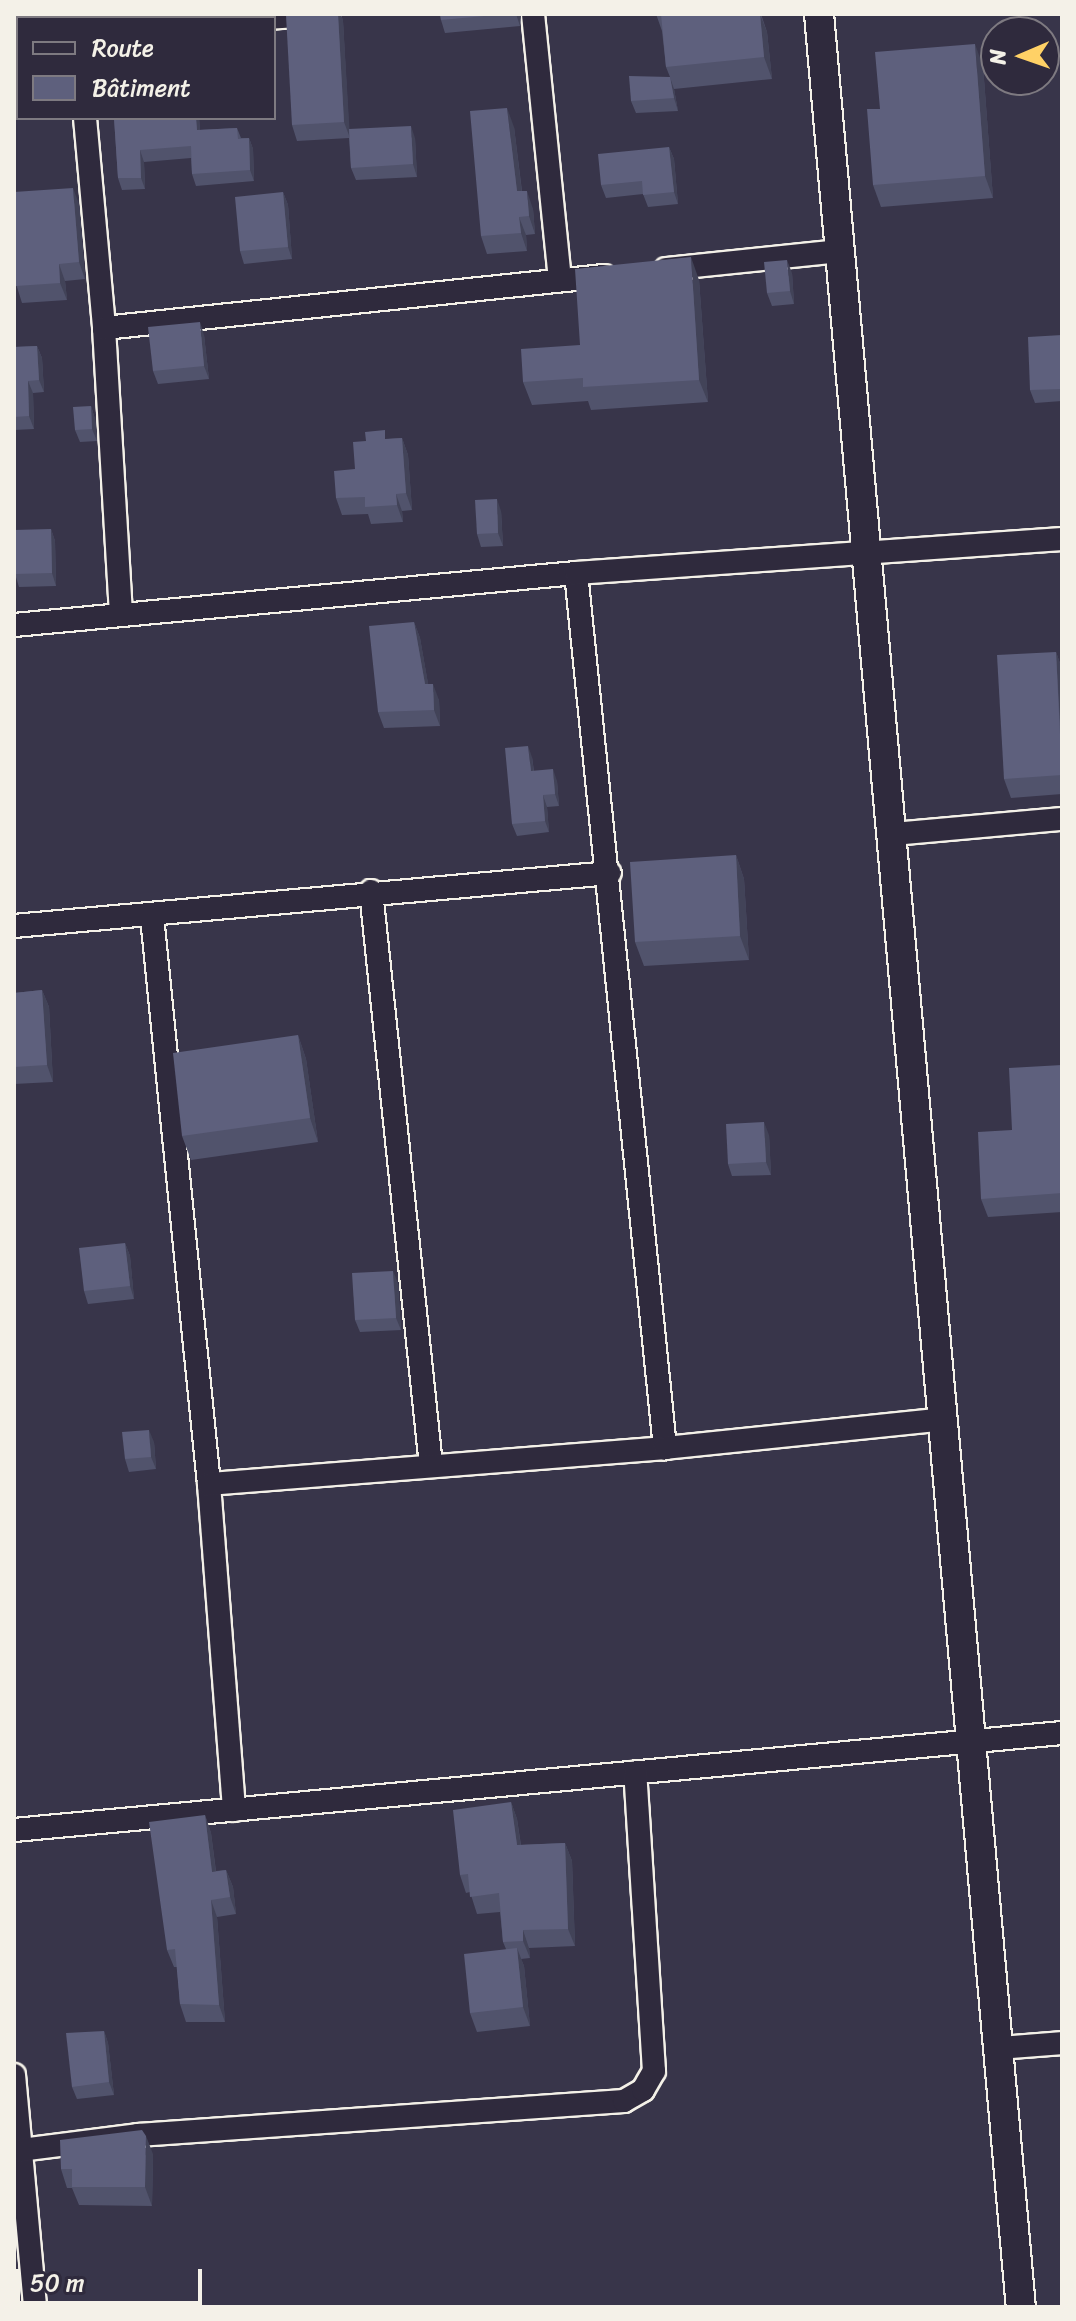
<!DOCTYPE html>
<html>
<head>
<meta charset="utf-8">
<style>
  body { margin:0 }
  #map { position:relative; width:1076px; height:2321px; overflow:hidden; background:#38354a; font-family:Sriracha,sans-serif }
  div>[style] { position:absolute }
  .roads { filter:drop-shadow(2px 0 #f4f1e8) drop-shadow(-2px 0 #f4f1e8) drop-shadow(0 2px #f4f1e8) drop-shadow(0 -2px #f4f1e8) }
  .minor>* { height:22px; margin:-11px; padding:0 11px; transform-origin:11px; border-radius:11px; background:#2f2a3d }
  .tertiary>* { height:28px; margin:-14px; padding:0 14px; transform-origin:14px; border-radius:14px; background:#2f2a3d }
  .wall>* { inset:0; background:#51536c }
  .shaded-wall>* { inset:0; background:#424358 }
  .building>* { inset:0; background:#5e607d }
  span { translate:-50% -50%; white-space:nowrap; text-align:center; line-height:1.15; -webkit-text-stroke:6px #2f2a3d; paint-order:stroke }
  .frame { position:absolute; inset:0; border:16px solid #f4f1e8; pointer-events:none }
  .legend { position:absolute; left:16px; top:16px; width:260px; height:104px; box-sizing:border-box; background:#2f2a3d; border:2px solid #7e7a81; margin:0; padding:10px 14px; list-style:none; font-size:24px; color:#f4f1e8 }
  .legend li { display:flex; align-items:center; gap:16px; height:40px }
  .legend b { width:40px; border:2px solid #7e7a81 }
  .north { position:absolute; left:980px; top:16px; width:80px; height:80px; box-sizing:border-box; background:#2f2a3d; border:2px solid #7e7a81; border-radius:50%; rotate:268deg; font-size:22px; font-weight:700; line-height:32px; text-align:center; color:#f4f1e8 }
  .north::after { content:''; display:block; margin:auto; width:28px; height:36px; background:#ffd166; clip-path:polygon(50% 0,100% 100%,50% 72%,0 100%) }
  .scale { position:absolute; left:16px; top:2269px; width:186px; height:36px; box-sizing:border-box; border:4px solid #f4f1e8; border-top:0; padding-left:10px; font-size:24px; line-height:28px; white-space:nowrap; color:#f4f1e8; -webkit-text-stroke:6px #2f2a3d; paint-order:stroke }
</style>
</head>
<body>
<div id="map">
  <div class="roads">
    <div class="minor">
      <i style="left:75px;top:14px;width:4px;rotate:90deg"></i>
      <i style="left:533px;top:14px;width:267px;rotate:84.2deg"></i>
      <i style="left:266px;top:18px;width:63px;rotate:-3.6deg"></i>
      <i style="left:85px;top:118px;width:211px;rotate:84.8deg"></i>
      <i style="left:104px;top:328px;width:286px;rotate:86.6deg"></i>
      <i style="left:666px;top:269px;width:176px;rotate:-5.9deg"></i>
      <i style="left:104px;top:328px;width:503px;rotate:-5.94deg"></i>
      <i style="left:576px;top:573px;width:880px;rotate:84.19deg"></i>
      <i style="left:14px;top:625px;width:564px;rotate:-5.29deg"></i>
      <i style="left:576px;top:573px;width:487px;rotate:-4deg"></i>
      <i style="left:893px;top:834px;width:170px;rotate:-5.1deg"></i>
      <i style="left:371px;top:891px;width:578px;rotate:84.04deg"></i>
      <i style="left:152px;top:917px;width:570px;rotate:84.26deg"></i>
      <i style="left:209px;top:1484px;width:327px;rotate:85.6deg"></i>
      <i style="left:14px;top:926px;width:598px;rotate:-5.08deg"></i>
      <i style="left:209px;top:1484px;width:457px;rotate:-4.5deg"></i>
      <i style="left:665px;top:1448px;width:281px;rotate:-5.9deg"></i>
      <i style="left:14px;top:1830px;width:1052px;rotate:-5.29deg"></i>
      <i style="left:999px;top:2048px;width:63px;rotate:-4.5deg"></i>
      <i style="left:14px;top:2075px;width:233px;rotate:84.8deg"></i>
      <i style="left:21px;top:2150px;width:118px;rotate:-7.3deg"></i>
      <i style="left:138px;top:2135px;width:487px;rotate:-4deg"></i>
      <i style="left:624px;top:2101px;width:22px;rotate:-30deg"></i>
      <i style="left:643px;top:2090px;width:22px;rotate:-60deg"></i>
      <i style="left:654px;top:2071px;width:299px;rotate:-93.6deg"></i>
    </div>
    <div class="tertiary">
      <i style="left:819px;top:14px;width:2302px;rotate:84.97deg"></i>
    </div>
  </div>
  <div class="wall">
    <i style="clip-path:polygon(299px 14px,341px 14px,343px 21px,349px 129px,415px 138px,417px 177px,356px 180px,351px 168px,349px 138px,297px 141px,292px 125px)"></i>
    <i style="clip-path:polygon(440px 14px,521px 14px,520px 26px,445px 33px,441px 20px)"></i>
    <i style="clip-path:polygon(656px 14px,761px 14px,767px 32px,772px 79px,674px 89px,678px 111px,636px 113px,631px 101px,670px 77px,666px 67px,662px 31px)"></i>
    <i style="clip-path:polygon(14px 49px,18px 49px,18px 100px,14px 100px)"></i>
    <i style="clip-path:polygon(983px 66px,993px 198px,881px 207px,873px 185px,880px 109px)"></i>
    <i style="clip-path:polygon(114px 118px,199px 118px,200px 130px,237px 128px,241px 138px,249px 138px,253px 149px,254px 181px,196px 186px,192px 174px,191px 158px,144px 162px,145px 189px,122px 190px,118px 178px)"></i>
    <i style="clip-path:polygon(514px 127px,522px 191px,533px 209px,535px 234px,526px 235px,527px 251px,487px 254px,481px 236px)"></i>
    <i style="clip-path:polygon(669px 147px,674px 159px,678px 204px,648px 207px,643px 194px,606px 198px,601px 185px)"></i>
    <i style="clip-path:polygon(14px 192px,79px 204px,85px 279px,65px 281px,67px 300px,22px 303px,16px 284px,14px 285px)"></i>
    <i style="clip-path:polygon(283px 192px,288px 205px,292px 259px,244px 264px,240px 251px)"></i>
    <i style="clip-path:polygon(792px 273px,794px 304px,772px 306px,767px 293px)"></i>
    <i style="clip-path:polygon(699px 280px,708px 402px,591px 410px,588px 401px,532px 405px,523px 382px,580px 345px)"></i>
    <i style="clip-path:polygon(204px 335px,209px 379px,158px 384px,153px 371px)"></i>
    <i style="clip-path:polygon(1062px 335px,1062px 401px,1035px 403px,1030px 390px)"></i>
    <i style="clip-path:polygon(37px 346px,42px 358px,44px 392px,33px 393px,34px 429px,14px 430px,14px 347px)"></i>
    <i style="clip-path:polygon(91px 406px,95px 419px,97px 441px,80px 442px,75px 430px)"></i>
    <i style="clip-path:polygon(402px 438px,408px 455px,412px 510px,402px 511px,403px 522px,371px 524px,368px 514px,342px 515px,336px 498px,355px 469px,388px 439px)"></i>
    <i style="clip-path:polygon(501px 511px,503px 546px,481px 547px,477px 534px)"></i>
    <i style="clip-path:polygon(51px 529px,55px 541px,56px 586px,19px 587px,15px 574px)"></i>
    <i style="clip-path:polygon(414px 622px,420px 638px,428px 684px,439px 700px,440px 726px,384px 728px,378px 712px)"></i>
    <i style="clip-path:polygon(1056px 652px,1062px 669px,1062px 794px,1011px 798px,1004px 779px)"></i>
    <i style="clip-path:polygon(532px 757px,534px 771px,557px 781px,559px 806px,547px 807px,549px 832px,517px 836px,512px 824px)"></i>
    <i style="clip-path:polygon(736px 855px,744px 879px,749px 960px,644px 966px,635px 942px)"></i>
    <i style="clip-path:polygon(42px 990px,49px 1007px,53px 1082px,14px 1084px,14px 993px)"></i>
    <i style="clip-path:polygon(298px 1035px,306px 1059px,318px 1142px,191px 1160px,182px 1136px)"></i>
    <i style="clip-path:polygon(1062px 1065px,1062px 1212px,988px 1217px,981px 1199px,1012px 1130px)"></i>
    <i style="clip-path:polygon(769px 1135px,771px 1175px,732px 1176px,728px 1164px)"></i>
    <i style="clip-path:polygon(125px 1243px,130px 1256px,134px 1299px,88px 1304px,84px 1291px)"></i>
    <i style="clip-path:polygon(398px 1283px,401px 1330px,360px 1332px,355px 1320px)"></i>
    <i style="clip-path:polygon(154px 1442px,156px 1469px,129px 1472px,125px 1459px)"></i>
    <i style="clip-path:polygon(511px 1802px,517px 1819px,521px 1845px,565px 1843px,572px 1861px,575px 1946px,529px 1948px,530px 1958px,521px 1959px,524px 1966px,530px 2026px,477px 2032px,470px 2013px,506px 1949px,503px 1942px,500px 1912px,477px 1914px,470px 1892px,466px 1893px,460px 1875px)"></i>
    <i style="clip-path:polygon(205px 1815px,211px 1833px,216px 1871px,226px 1870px,233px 1887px,236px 1914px,217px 1917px,225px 2022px,186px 2022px,180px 2004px,177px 1967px,174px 1967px,167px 1950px)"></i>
    <i style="clip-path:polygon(104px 2031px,108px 2043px,114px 2095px,77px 2099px,72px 2087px)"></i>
    <i style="clip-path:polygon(153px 2154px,152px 2206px,79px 2205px,72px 2188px,67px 2188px,61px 2169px)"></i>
  </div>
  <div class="shaded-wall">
    <i style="clip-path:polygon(338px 14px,341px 14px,343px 21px,350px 138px,344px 122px)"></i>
    <i style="clip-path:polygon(516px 14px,521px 14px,520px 26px)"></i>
    <i style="clip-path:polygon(760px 14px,767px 32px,772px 79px,764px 57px)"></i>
    <i style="clip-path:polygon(975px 44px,983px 66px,993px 198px,985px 176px)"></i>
    <i style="clip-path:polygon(670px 77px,674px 89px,678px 111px,674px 98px)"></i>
    <i style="clip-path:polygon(507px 108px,514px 127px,524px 210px,517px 191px)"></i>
    <i style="clip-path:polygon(196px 118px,199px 118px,201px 142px,197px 130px)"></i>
    <i style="clip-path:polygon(411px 126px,415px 138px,417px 177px,413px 164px)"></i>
    <i style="clip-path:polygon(249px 138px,253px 149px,254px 181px,250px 170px)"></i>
    <i style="clip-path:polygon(669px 147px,674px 159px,678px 204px,674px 192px)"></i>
    <i style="clip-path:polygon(140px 150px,144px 162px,145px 189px,141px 178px)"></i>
    <i style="clip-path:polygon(73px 188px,79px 204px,85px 279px,79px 262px)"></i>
    <i style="clip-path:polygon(527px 191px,533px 209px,535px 234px,529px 216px)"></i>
    <i style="clip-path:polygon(283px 192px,288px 205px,292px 259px,288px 247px)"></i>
    <i style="clip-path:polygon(519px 217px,526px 235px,527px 251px,521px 233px)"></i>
    <i style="clip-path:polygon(691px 257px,699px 280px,708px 402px,699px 380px)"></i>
    <i style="clip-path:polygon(787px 260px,792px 273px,794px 304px,790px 291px)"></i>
    <i style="clip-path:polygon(59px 264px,65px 281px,67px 300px,60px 283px)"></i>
    <i style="clip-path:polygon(200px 322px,204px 335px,209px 379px,204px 366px)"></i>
    <i style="clip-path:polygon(37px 346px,42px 358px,44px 392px,39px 380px)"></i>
    <i style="clip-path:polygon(28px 381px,33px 393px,34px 429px,29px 416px)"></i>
    <i style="clip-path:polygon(91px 406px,95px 419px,97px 441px,92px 429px)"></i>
    <i style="clip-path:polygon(402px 438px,408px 455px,412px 510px,406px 493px)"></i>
    <i style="clip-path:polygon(396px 494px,402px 511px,403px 522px,397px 505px)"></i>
    <i style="clip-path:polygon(497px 499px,501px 511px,503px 546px,498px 533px)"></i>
    <i style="clip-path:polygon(51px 529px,55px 541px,56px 586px,52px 573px)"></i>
    <i style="clip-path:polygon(414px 622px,420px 638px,431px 700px,425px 684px)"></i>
    <i style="clip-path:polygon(1056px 652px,1062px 669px,1062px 757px)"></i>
    <i style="clip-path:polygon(433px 684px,439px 700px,440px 726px,434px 710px)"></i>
    <i style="clip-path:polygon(528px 746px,532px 757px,535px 783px,531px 771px)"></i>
    <i style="clip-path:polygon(553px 769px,557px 781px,559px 806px,555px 794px)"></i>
    <i style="clip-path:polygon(543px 795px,547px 807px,549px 832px,545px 821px)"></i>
    <i style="clip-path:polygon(736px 855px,744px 879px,749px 960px,740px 936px)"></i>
    <i style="clip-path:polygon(42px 990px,49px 1007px,53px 1082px,47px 1065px)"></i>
    <i style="clip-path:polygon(298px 1035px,306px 1059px,318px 1142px,310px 1118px)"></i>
    <i style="clip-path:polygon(764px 1122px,769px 1135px,771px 1175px,766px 1162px)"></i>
    <i style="clip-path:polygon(125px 1243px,130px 1256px,134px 1299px,130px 1286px)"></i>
    <i style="clip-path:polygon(393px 1271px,398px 1283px,401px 1330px,396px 1318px)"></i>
    <i style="clip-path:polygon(149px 1430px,154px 1442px,156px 1469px,151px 1457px)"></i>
    <i style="clip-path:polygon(511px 1802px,517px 1819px,523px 1862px,517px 1845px)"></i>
    <i style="clip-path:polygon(205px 1815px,211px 1833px,218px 1889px,212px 1872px)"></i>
    <i style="clip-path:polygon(565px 1843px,572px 1861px,575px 1946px,568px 1929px)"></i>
    <i style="clip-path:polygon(226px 1870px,233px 1887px,236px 1914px,230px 1897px)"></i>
    <i style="clip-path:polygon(211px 1900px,217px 1917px,225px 2022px,219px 2005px)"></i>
    <i style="clip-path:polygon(523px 1930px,529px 1948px,530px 1958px,523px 1941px)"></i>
    <i style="clip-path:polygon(517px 1948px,524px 1966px,530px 2026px,523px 2007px)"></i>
    <i style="clip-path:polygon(104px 2031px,108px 2043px,114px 2095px,109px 2082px)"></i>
    <i style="clip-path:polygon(146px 2136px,153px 2154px,152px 2206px,145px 2187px)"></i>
  </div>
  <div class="building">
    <i style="clip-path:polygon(299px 14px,338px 14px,344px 122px,292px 125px,286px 15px)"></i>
    <i style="clip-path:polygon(440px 14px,506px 14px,441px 20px)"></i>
    <i style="clip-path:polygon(656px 14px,760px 14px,764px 57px,666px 67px,661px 14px)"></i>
    <i style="clip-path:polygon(975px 44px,985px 176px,873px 185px,867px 109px,880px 109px,875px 52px)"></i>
    <i style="clip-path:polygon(14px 49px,18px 49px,18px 88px,14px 88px)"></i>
    <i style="clip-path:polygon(629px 76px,670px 77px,674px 98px,631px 101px)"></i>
    <i style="clip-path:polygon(507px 108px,517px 191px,527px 191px,529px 216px,519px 217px,521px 233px,481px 236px,470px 111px)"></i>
    <i style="clip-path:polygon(114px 118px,196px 118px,197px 130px,237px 128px,238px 139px,249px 138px,250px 170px,192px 174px,191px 146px,140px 150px,141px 178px,118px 178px)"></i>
    <i style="clip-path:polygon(411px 126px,413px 164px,351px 168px,349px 129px)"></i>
    <i style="clip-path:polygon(669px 147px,674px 192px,643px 195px,642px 181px,601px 185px,598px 154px)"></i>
    <i style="clip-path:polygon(73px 188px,79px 262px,59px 264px,60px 283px,16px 286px,15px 267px,14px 267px,14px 192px)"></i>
    <i style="clip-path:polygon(283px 192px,288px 247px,240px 251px,235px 197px)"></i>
    <i style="clip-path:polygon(691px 257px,699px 380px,583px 387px,583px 378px,523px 382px,521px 349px,580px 345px,575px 269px)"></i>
    <i style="clip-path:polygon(787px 260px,790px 291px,767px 293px,764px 262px)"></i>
    <i style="clip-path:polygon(200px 322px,204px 366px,153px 371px,148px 327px)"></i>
    <i style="clip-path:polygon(1062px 335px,1062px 389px,1030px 390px,1028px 337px)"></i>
    <i style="clip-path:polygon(37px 346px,39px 380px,28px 381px,29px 416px,14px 417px,14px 347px)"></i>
    <i style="clip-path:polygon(91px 406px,92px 429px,75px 430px,73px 407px)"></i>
    <i style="clip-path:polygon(385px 430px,385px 439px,402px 438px,406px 493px,396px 494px,397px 505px,365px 507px,365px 497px,336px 498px,334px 471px,355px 469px,353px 442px,366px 441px,365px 432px)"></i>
    <i style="clip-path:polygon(497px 499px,498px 533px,477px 534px,475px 500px)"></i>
    <i style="clip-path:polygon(51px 529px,52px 573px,15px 574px,14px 530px)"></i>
    <i style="clip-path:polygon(414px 622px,425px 684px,433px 684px,434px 710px,378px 712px,369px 626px)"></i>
    <i style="clip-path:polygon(1056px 652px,1062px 775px,1004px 779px,997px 655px)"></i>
    <i style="clip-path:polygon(528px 746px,531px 771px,553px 769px,555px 794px,543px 795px,545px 821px,512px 824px,505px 748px)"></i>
    <i style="clip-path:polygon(736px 855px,740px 936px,635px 942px,630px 862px)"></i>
    <i style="clip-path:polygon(42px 990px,47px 1065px,14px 1067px,14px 993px)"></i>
    <i style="clip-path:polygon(298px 1035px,310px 1118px,182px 1136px,173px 1053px)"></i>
    <i style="clip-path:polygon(1062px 1065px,1062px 1193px,981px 1199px,978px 1132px,1012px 1130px,1009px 1068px)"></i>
    <i style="clip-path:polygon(764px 1122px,766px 1162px,728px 1164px,726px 1124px)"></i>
    <i style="clip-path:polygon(125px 1243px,130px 1286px,84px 1291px,79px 1248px)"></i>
    <i style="clip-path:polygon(393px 1271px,396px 1318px,355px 1320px,352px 1273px)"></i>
    <i style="clip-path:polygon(149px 1430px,151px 1457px,125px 1459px,122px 1432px)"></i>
    <i style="clip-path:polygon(511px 1802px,517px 1845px,565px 1843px,568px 1929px,523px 1930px,523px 1941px,503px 1942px,499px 1893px,470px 1897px,468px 1874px,460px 1875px,453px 1810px)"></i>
    <i style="clip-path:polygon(205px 1815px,212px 1872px,226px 1870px,230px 1897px,211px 1900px,219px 2005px,180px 2004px,175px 1949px,167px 1950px,149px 1822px)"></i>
    <i style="clip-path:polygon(517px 1948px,523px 2007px,470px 2013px,464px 1954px)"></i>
    <i style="clip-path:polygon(104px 2031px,109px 2082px,72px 2087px,66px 2033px)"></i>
    <i style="clip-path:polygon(142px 2130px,146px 2136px,145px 2187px,72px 2187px,72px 2169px,61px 2169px,60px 2140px)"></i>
  </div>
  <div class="frame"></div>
  <ul class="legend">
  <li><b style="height:10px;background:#2f2a3d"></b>Route</li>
  <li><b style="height:22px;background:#5e607d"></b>Bâtiment</li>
  </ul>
  <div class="north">N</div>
  <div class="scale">50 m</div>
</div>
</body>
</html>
